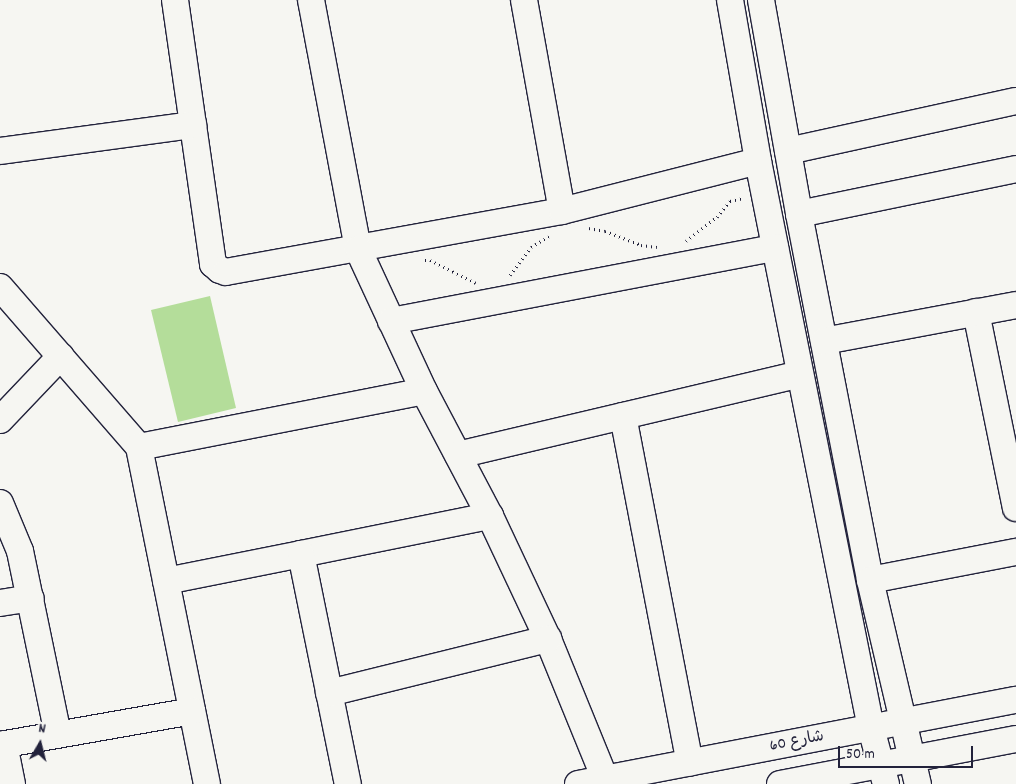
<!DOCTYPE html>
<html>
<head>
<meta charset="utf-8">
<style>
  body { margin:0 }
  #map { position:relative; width:1016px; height:784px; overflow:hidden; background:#f6f6f2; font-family:Dekko,"Playpen Sans Arabic",sans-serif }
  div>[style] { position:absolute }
  .green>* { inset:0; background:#b4dd9a }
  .path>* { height:3px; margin-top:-1.5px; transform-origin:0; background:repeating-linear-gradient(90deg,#22223b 0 1px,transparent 0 5px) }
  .roads { filter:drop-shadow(1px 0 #22223b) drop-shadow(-1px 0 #22223b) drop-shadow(0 1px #22223b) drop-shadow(0 -1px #22223b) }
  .minor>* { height:26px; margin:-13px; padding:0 13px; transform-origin:13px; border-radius:13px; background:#f6f6f2 }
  span { translate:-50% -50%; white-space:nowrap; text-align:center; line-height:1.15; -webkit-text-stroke:4px #f6f6f2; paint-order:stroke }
  .street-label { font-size:16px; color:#22223b }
  .north { position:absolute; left:15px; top:719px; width:50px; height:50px; -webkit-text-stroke:4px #f6f6f2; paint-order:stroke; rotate:8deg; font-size:14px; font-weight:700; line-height:20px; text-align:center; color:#22223b }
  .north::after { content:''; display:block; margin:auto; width:18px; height:22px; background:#22223b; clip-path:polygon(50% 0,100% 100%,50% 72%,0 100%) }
  .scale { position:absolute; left:838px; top:746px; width:135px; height:22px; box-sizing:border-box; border:2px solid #22223b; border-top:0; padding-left:6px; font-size:15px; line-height:18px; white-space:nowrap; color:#22223b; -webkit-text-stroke:4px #f6f6f2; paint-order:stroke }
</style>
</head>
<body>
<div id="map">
  <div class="green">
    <i style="clip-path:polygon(210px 296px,236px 408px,178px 422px,151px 310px)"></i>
  </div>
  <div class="path">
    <i style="left:589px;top:228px;width:16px;rotate:11deg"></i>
    <i style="left:605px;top:231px;width:39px;rotate:21deg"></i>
    <i style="left:641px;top:245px;width:16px;rotate:7deg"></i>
    <i style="left:686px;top:241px;width:39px;rotate:-38deg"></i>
    <i style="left:717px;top:217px;width:21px;rotate:-51deg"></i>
    <i style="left:730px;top:201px;width:14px;rotate:-12deg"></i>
    <i style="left:425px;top:260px;width:5px"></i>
    <i style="left:430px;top:260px;width:51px;rotate:26.6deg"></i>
    <i style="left:510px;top:275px;width:35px;rotate:-53deg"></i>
    <i style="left:531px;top:247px;width:21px;rotate:-31deg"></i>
  </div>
  <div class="roads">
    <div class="minor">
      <i style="left:175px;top:0;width:267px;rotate:81.8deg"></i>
      <i style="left:213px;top:264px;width:9px;rotate:41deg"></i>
      <i style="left:220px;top:270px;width:6px;rotate:18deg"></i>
      <i style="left:226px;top:272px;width:341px;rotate:-10.3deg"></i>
      <i style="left:562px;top:211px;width:202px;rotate:-14.3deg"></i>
      <i style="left:311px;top:0;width:253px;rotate:79.3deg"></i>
      <i style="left:358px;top:249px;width:157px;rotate:65.1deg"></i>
      <i style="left:424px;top:391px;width:141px;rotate:62.2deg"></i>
      <i style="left:490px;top:516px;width:136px;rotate:64.8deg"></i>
      <i style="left:548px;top:639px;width:151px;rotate:67.8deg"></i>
      <i style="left:524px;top:0;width:214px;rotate:79.8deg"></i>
      <i style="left:730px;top:0;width:163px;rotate:80.1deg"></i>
      <i style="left:758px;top:161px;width:578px;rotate:78.73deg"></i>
      <i style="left:871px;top:728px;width:58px;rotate:75deg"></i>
      <i style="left:761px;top:0;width:217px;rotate:79.9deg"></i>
      <i style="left:799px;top:214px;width:373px;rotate:79deg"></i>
      <i style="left:870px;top:580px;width:210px;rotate:76.8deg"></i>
      <i style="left:0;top:151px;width:195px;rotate:-7.7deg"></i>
      <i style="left:788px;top:151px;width:233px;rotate:-12.4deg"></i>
      <i style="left:799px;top:214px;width:222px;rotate:-11.7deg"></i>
      <i style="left:0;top:287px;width:212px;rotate:49deg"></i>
      <i style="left:139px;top:447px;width:344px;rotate:78.6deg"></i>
      <i style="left:976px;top:312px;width:200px;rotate:78.5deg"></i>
      <i style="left:391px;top:321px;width:391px;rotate:-10.8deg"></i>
      <i style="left:824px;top:341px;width:195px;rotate:-10.6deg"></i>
      <i style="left:623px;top:416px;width:353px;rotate:79.1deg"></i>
      <i style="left:0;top:420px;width:88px;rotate:-46.4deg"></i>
      <i style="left:139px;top:447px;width:290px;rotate:-11.1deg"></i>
      <i style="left:458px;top:455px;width:351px;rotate:-13.3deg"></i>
      <i style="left:0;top:503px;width:52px;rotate:67.4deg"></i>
      <i style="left:20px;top:551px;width:187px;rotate:78.3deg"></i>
      <i style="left:301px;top:554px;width:193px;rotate:-11.4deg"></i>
      <i style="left:870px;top:580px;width:149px;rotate:-10.9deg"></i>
      <i style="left:166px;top:581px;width:138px;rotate:-11.3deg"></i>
      <i style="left:301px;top:554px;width:235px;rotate:78.5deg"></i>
      <i style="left:0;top:603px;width:31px;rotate:-9deg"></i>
      <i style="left:329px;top:693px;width:226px;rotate:-13.9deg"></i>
      <i style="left:4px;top:744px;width:41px;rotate:78.7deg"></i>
      <i style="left:0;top:745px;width:195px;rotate:-10deg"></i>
      <i style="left:578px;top:784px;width:446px;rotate:-10.9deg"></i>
      <i style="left:780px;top:784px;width:240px;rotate:-10.8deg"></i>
    </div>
  </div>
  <div class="street-label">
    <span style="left:797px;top:742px;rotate:-11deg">شارع 60</span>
  </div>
  <div class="north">N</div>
  <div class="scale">50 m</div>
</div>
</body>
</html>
